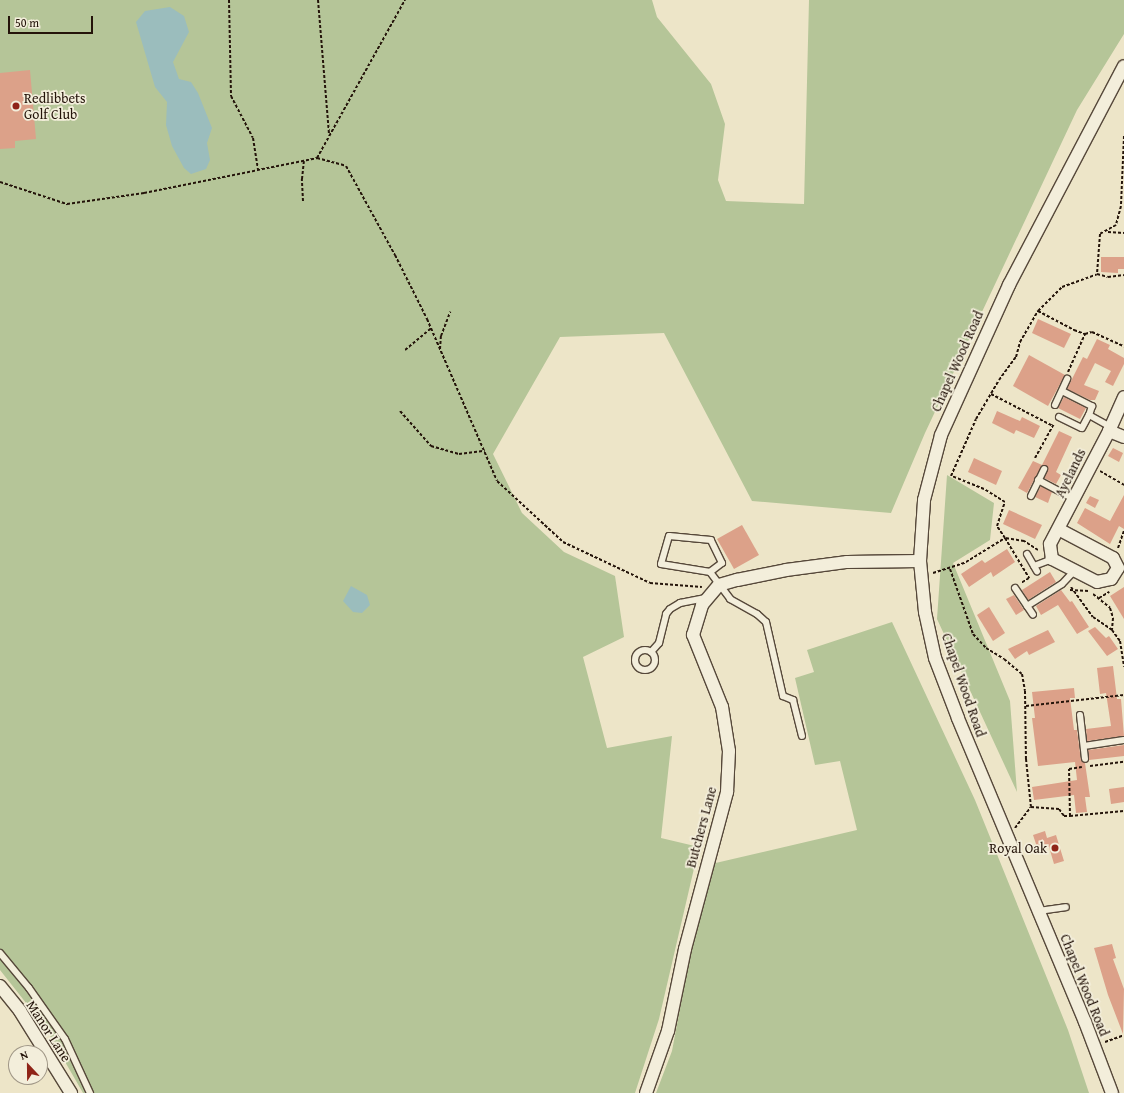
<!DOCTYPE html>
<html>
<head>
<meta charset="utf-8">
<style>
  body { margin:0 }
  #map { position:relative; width:1124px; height:1093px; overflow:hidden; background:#ede5c8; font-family:"Gentium Book Plus",serif }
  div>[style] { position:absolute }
  .green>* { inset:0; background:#b5c598 }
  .water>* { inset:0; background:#9bbdbd }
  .building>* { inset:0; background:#dca189 }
  .path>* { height:2px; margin-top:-1px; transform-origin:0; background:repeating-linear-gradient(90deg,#24140a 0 3px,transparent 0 5px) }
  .roads { filter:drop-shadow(1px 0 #56483a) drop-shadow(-1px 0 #56483a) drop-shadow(0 1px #56483a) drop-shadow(0 -1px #56483a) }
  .service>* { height:6px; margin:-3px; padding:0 3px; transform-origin:3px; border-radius:3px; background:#f3eedb }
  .service>.ring { margin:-3px; padding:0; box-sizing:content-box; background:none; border:6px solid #f3eedb; border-radius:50% }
  .minor>* { height:12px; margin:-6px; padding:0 6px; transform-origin:6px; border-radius:6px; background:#f3eedb }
  .dots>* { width:11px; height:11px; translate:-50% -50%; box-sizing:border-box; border:2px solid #f3eedb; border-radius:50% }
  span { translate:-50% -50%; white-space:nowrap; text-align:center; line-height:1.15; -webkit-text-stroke:3.5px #f3eedb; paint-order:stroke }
  .poi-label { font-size:14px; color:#24140a }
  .left { translate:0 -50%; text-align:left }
  .right { translate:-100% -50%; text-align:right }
  .street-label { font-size:14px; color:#24140a }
  .north { position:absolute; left:8px; top:1045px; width:40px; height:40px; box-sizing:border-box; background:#f3eedb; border:1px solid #a09787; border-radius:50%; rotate:338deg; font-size:11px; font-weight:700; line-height:16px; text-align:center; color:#24140a }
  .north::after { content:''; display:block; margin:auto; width:14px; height:18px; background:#8f2418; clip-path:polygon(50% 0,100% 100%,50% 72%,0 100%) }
  .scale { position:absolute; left:8px; top:16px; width:85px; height:18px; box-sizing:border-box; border:2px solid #24140a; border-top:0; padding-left:5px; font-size:12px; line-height:14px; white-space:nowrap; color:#24140a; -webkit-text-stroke:3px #f3eedb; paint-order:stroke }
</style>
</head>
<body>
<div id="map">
  <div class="green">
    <i style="clip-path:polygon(0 0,652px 0,657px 17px,711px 84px,725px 124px,718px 180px,726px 201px,804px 204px,809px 0,1124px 0,1124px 34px,1077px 110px,925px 433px,891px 513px,752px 501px,664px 333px,560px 337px,493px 454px,522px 513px,564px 552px,615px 576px,624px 637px,583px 657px,607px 748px,672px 736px,661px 838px,699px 847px,659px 1019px,635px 1093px,83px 1093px,45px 1027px,0 970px)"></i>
    <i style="clip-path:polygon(947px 475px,994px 503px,990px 540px,953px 563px,1010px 701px,1017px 792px,937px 619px)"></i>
    <i style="clip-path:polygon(892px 622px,975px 800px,1068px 1030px,1089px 1093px,656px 1093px,672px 1051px,707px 865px,857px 830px,840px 761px,815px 765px,795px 678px,814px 672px,807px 650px)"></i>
  </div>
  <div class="water">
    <i style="clip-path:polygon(170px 7px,184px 16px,189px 32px,173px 62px,179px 79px,191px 82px,198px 93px,212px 128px,207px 143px,210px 160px,206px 169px,191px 174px,184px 168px,172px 146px,166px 125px,167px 102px,155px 87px,136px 22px,145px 11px)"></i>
    <i style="clip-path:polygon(351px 586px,367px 595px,370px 605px,362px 613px,353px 612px,343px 601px)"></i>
  </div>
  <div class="building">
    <i style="clip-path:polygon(30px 70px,36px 139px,15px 141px,15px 148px,0 149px,0 73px)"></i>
    <i style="clip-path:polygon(1101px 257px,1124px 257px,1124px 269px,1118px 269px,1118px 273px,1101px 272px)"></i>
    <i style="clip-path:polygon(1038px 319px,1071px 334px,1064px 348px,1032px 333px)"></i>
    <i style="clip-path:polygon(1097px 339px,1110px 345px,1108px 349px,1124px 358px,1124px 364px,1113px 386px,1105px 382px,1111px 371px,1095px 363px,1084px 385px,1099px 391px,1095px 400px,1090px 400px,1067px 389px,1083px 357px,1087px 359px)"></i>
    <i style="clip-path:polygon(1029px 355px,1065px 375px,1048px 406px,1013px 386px)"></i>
    <i style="clip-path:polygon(1064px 397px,1086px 408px,1080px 419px,1058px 408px)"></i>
    <i style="clip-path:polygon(997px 411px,1020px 421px,1022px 417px,1040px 426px,1034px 438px,1016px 430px,1014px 434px,992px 423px)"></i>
    <i style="clip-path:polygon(1059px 431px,1072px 437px,1056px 472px,1061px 475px,1056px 484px,1044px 478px,1048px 468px,1042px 465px)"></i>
    <i style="clip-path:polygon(1113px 448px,1123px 453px,1119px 462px,1108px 456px)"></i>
    <i style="clip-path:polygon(974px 458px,1002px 471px,996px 485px,968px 472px)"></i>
    <i style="clip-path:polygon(1033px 461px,1042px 465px,1027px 493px,1018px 488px)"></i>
    <i style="clip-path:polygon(1041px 486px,1052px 492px,1048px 503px,1035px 497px)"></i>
    <i style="clip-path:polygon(1124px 495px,1124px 529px,1119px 526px,1110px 544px,1077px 523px,1085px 508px,1110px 521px)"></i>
    <i style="clip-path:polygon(1090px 496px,1099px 500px,1095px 508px,1086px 503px)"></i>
    <i style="clip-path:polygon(1009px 510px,1042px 525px,1035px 539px,1003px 524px)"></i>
    <i style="clip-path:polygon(742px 525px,759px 555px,734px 569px,717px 539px)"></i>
    <i style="clip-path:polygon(1007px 549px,1015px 562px,993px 577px,991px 572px,969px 587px,961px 574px,982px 560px,985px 563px)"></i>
    <i style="clip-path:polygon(1050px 572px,1056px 582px,1028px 600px,1022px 590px)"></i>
    <i style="clip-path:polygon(1124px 587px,1124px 619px,1110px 596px)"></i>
    <i style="clip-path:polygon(1061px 590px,1070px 602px,1072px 601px,1089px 627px,1077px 634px,1058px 605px,1041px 615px,1036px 606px)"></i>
    <i style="clip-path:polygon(1014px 595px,1024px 610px,1016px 615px,1006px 599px)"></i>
    <i style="clip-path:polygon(989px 607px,1005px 633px,993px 641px,977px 615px)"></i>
    <i style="clip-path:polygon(1095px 627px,1106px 638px,1109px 636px,1118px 649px,1107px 656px,1088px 631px)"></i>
    <i style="clip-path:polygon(1048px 630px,1055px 642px,1029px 655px,1027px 651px,1015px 659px,1008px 649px)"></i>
    <i style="clip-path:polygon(1113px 666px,1117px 699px,1121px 699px,1124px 736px,1087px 741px,1086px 729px,1111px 726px,1106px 693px,1100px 694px,1097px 668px)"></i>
    <i style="clip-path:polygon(1074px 688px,1075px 698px,1070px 698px,1074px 730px,1077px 730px,1081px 760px,1085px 763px,1090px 797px,1085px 797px,1087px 812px,1076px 813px,1074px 795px,1034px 800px,1032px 787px,1077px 780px,1075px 762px,1038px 766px,1032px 718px,1035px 718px,1032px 692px)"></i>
    <i style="clip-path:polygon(1124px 745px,1124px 756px,1089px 760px,1088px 750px)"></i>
    <i style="clip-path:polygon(1124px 787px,1124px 802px,1111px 804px,1109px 789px)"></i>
    <i style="clip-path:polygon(1045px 831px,1047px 838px,1056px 835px,1064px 861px,1054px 864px,1049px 847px,1038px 850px,1033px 835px)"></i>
    <i style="clip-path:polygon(1112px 944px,1116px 958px,1113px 959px,1124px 989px,1123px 1034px,1108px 995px,1094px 948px)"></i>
  </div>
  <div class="path">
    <i style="left:229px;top:0;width:96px;rotate:88.8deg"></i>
    <i style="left:231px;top:96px;width:47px;rotate:62.4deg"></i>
    <i style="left:253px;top:138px;width:32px;rotate:81deg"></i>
    <i style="left:318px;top:0;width:134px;rotate:85.3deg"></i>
    <i style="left:1124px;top:136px;width:70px;rotate:92.5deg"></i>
    <i style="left:1121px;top:206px;width:20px;rotate:105deg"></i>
    <i style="left:1116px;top:225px;width:18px;rotate:151deg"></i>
    <i style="left:1100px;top:234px;width:40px;rotate:94.3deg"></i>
    <i style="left:1097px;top:274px;width:11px;rotate:15deg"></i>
    <i style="left:1108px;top:277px;width:16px;rotate:-7deg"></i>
    <i style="left:317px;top:158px;width:181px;rotate:-60.9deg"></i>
    <i style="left:0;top:182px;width:71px;rotate:18.2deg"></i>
    <i style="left:67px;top:204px;width:78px;rotate:-8.1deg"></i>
    <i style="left:144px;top:193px;width:177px;rotate:-11.4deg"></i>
    <i style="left:317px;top:158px;width:30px;rotate:15deg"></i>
    <i style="left:346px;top:166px;width:102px;rotate:61.2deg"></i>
    <i style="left:395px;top:255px;width:72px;rotate:63.4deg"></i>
    <i style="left:427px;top:319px;width:176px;rotate:66.6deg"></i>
    <i style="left:497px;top:481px;width:90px;rotate:42.7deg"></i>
    <i style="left:563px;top:542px;width:96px;rotate:25.2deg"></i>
    <i style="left:650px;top:583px;width:52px;rotate:4.4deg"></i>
    <i style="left:303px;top:201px;width:22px;rotate:-93deg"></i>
    <i style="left:302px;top:179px;width:18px;rotate:-84deg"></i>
    <i style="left:1108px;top:232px;width:16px;rotate:4deg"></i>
    <i style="left:1038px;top:311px;width:41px;rotate:27.8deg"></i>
    <i style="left:1074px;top:330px;width:12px;rotate:20deg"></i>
    <i style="left:1085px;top:334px;width:7px;rotate:-16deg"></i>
    <i style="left:1092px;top:332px;width:35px;rotate:24deg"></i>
    <i style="left:440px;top:349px;width:13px;rotate:-86deg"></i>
    <i style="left:441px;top:336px;width:26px;rotate:-69deg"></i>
    <i style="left:405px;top:350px;width:34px;rotate:-40deg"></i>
    <i style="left:1068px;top:372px;width:42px;rotate:-65.9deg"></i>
    <i style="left:991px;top:394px;width:70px;rotate:27.3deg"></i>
    <i style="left:400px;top:411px;width:47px;rotate:48.5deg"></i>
    <i style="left:431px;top:446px;width:29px;rotate:16deg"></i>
    <i style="left:459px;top:454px;width:26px;rotate:-7deg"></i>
    <i style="left:1035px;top:458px;width:39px;rotate:-61deg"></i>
    <i style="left:1100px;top:471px;width:28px;rotate:30deg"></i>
    <i style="left:1118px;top:548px;width:18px;rotate:-71deg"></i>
    <i style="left:1038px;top:550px;width:17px;rotate:-147deg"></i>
    <i style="left:1024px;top:541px;width:19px;rotate:-171deg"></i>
    <i style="left:1005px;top:538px;width:14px;rotate:-124deg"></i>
    <i style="left:997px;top:526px;width:25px;rotate:-72deg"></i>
    <i style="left:1005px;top:502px;width:25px;rotate:-148deg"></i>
    <i style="left:984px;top:489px;width:35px;rotate:-158deg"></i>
    <i style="left:951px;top:476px;width:62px;rotate:-66.3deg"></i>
    <i style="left:976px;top:419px;width:45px;rotate:-59.5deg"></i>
    <i style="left:999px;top:380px;width:29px;rotate:-54deg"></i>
    <i style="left:1016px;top:357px;width:16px;rotate:-75deg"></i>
    <i style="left:1020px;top:342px;width:36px;rotate:-60deg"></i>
    <i style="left:1038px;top:311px;width:34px;rotate:-45deg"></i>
    <i style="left:1062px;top:287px;width:37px;rotate:-20deg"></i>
    <i style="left:950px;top:569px;width:69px;rotate:70.5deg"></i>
    <i style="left:973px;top:634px;width:19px;rotate:47deg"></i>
    <i style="left:986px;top:648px;width:21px;rotate:31deg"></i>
    <i style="left:1004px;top:659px;width:23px;rotate:40deg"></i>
    <i style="left:1022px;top:674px;width:17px;rotate:80deg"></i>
    <i style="left:1025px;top:691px;width:68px;rotate:89.2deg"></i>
    <i style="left:1026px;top:759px;width:48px;rotate:84.1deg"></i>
    <i style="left:933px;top:573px;width:35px;rotate:-18deg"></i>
    <i style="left:966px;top:562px;width:46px;rotate:-31.6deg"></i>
    <i style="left:1005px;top:538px;width:47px;rotate:59deg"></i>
    <i style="left:1029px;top:578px;width:9px;rotate:148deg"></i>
    <i style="left:1071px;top:587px;width:37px;rotate:54deg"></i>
    <i style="left:1093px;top:617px;width:23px;rotate:34deg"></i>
    <i style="left:1112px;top:630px;width:14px;rotate:54deg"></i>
    <i style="left:1120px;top:641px;width:26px;rotate:81deg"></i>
    <i style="left:1070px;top:590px;width:19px;rotate:3deg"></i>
    <i style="left:1093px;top:594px;width:22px;rotate:39deg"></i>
    <i style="left:1110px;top:608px;width:10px;rotate:73deg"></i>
    <i style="left:1113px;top:618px;width:12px;rotate:95deg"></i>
    <i style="left:1099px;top:598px;width:12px;rotate:-31deg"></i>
    <i style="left:1026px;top:706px;width:99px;rotate:-6.4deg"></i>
    <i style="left:1090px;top:766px;width:34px;rotate:-7deg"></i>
    <i style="left:1070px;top:816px;width:47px;rotate:-91.2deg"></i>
    <i style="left:1069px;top:769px;width:13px;rotate:-9deg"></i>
    <i style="left:1015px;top:828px;width:26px;rotate:-53deg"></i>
    <i style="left:1031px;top:807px;width:28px;rotate:4deg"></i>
    <i style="left:1059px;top:809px;width:9px;rotate:54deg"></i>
    <i style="left:1064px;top:816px;width:6px"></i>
    <i style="left:1070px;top:816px;width:54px;rotate:-5.3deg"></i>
    <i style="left:1105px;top:1042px;width:20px;rotate:-20deg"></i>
  </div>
  <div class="roads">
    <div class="service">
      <i style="left:1062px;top:391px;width:34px;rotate:27deg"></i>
      <i style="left:1092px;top:406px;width:9px;rotate:108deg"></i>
      <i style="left:1089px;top:415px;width:25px;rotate:29deg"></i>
      <i style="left:1055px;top:405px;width:29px;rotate:-65deg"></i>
      <i style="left:1059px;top:417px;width:25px;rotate:26deg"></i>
      <i style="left:1082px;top:428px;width:15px;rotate:-62deg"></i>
      <i style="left:1038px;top:480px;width:41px;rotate:27.8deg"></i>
      <i style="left:1031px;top:496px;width:30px;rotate:-64deg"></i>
      <i style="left:1027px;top:554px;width:20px;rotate:60deg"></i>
      <i style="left:1034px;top:566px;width:19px;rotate:-21deg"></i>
      <i style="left:710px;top:572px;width:15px;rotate:-37deg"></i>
      <i style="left:722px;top:563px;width:25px;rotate:-116deg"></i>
      <i style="left:711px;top:540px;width:42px;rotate:-174.6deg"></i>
      <i style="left:669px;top:536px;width:29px;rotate:106deg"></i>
      <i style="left:661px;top:564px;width:50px;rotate:9.3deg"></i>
      <i style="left:710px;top:572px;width:34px;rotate:53deg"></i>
      <i style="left:730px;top:599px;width:31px;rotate:29deg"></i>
      <i style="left:757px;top:614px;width:12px;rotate:42deg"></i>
      <i style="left:766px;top:622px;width:76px;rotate:77.1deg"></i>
      <i style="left:783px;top:696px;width:11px;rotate:22deg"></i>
      <i style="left:793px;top:700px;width:37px;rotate:76deg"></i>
      <i style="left:1015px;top:588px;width:32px;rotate:56deg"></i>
      <i style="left:1027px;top:606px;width:41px;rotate:-32.2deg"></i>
      <i style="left:1062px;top:584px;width:18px;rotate:-47deg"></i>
      <i class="ring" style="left:635px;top:650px;width:14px;height:14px"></i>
      <i style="left:651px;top:652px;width:12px;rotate:-48deg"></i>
      <i style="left:659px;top:643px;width:30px;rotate:-76deg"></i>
      <i style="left:666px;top:614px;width:6px;rotate:-51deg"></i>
      <i style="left:670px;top:609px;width:12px;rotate:-31deg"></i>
      <i style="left:680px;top:603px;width:26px;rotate:-11deg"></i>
      <i style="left:1080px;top:715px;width:44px;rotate:83.5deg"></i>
      <i style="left:1084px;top:746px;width:40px;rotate:-8.5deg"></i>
      <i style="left:1038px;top:911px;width:28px;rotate:-8deg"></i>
      <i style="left:0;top:953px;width:45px;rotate:50.4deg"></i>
      <i style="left:29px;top:988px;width:62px;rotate:54.8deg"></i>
      <i style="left:65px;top:1039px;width:60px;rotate:65.2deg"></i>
    </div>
    <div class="minor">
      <i style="left:1109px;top:431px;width:37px;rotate:-66deg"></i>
      <i style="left:1060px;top:530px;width:60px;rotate:27.8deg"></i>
      <i style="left:1113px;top:558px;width:11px;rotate:63deg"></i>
      <i style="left:1118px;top:568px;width:13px;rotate:122deg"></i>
      <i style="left:1111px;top:579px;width:14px;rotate:168deg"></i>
      <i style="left:1097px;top:582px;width:51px;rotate:-152.9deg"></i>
      <i style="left:1052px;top:559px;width:15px;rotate:-98deg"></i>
      <i style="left:1050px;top:544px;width:127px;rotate:-62.4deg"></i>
      <i style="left:1109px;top:431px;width:16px;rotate:22deg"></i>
      <i style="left:0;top:986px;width:32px;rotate:51deg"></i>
      <i style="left:20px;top:1011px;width:97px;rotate:58.1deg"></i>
      <i style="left:646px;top:1093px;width:66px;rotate:-70.5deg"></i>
      <i style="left:668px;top:1031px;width:84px;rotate:-78.3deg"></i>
      <i style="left:685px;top:949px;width:163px;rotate:-75deg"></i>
      <i style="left:727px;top:792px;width:41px;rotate:-87.2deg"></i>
      <i style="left:729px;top:751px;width:45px;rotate:-99deg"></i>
      <i style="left:722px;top:707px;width:78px;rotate:-111.9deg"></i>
      <i style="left:693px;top:635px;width:31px;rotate:-73deg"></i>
      <i style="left:702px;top:605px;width:26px;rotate:-50deg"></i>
      <i style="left:719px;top:585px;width:19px;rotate:-16deg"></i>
      <i style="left:737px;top:580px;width:50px;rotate:-11.5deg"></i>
      <i style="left:786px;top:570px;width:62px;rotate:-7.5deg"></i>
      <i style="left:847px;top:562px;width:73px;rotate:-0.8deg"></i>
      <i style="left:1112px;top:1093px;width:76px;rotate:-110.8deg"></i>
      <i style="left:1085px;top:1022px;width:329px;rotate:-112.7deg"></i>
      <i style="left:958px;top:718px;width:64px;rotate:-111deg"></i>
      <i style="left:935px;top:658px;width:47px;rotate:-102.3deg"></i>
      <i style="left:925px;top:612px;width:51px;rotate:-95.6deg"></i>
      <i style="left:920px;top:561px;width:61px;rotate:-86.2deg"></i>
      <i style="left:924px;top:500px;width:67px;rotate:-75.3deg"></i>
      <i style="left:941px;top:435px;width:165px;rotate:-65.6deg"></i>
      <i style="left:1009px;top:285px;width:247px;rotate:-62.3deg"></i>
    </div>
  </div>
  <div class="dots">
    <i style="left:16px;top:106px;background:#8f2418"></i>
    <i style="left:1055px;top:848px;background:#8f2418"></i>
  </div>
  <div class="poi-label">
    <span class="left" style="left:24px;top:106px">Redlibbets<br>Golf Club</span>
    <span class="right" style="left:1047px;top:848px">Royal Oak</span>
  </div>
  <div class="street-label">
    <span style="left:957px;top:361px;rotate:-66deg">Chapel Wood Road</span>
    <span style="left:1070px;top:473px;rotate:-64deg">Ayelands</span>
    <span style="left:964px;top:685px;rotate:71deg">Chapel Wood Road</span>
    <span style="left:701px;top:827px;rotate:-75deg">Butchers Lane</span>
    <span style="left:1085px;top:985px;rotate:68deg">Chapel Wood Road</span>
    <span style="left:49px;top:1031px;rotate:57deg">Manor Lane</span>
  </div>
  <div class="north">N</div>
  <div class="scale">50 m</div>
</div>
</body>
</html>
